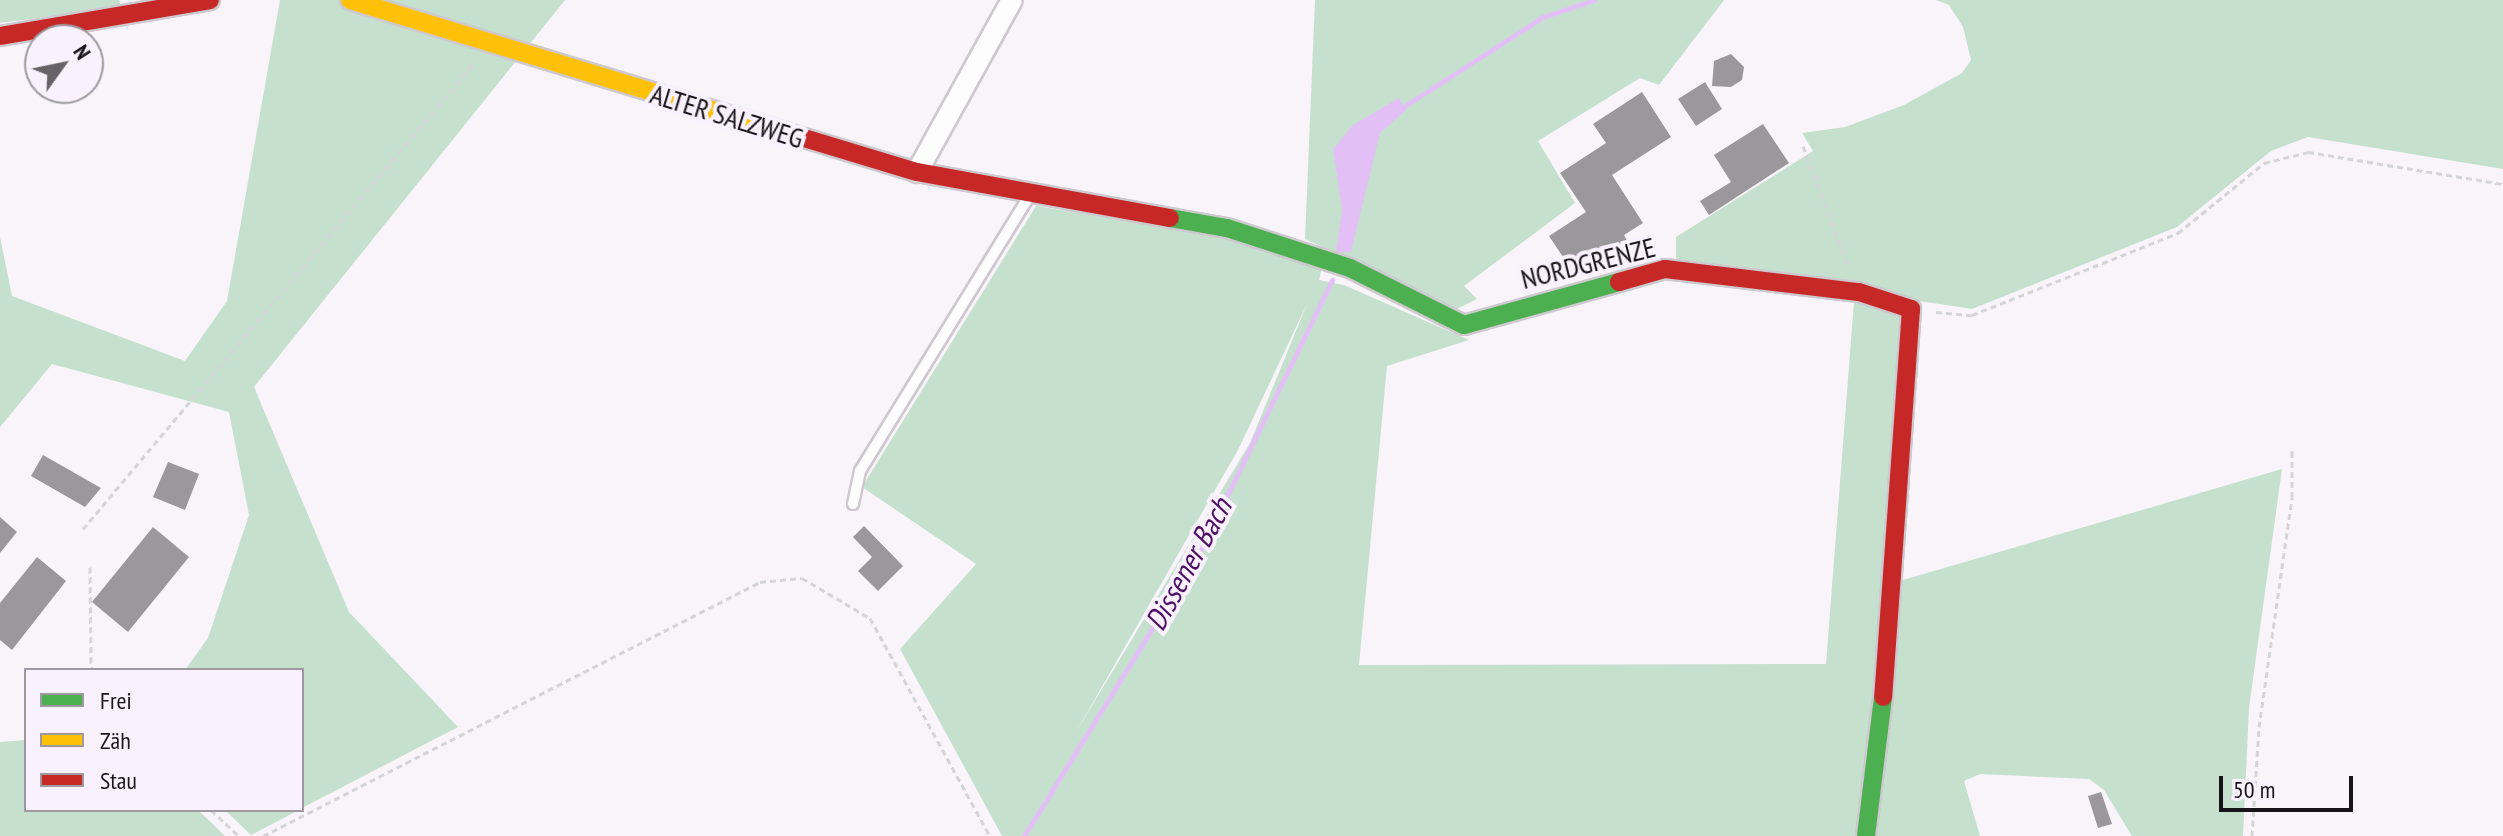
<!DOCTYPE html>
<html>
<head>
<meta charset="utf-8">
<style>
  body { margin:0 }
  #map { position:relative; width:2503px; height:836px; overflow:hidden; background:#f8f4fa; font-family:"PT Sans Narrow",sans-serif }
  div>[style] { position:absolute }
  .green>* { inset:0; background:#c5e1cd }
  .water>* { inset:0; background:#e2c0f5 }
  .stream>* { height:5px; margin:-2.5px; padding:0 2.5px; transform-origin:2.5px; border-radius:2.5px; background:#e2c0f5 }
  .building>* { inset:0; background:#9b989c }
  .path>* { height:3px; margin-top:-1.5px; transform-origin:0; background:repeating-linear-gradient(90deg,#d5d4d6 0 6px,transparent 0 10px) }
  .roads { filter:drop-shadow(2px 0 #cdc9ce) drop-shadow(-2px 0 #cdc9ce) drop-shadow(0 2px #cdc9ce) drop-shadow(0 -2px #cdc9ce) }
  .lane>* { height:10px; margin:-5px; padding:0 5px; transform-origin:5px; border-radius:5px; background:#fefdfe }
  .street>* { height:20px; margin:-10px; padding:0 10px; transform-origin:10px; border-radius:10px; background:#fefdfe }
  .fast>* { height:18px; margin:-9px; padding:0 9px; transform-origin:9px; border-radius:9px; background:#4caf50 }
  .slow>* { height:18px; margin:-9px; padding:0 9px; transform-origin:9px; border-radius:9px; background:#ffc107 }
  .jam>* { height:18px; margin:-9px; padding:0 9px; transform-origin:9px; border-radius:9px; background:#c62828 }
  span { translate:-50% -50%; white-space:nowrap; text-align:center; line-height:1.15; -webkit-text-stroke:8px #f9f1fd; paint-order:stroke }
  .street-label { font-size:28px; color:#181419 }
  .water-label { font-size:30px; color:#4d0f66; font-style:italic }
  .legend { position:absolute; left:24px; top:668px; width:280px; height:144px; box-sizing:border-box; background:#f9f1fd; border:2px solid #9f99a2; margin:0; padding:10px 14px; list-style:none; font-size:24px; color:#181419 }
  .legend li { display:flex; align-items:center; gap:16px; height:40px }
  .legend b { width:40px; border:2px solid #9f99a2 }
  .north { position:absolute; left:24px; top:24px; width:80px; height:80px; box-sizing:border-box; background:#f9f1fd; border:2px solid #9f99a2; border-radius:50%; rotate:57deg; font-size:22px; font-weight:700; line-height:32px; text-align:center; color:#181419 }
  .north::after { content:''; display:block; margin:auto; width:28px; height:36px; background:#666268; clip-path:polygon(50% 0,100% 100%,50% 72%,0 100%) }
  .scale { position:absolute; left:2219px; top:776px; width:134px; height:36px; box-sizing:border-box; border:4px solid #181419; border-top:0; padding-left:10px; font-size:24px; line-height:28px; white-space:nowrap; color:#181419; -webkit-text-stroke:6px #f9f1fd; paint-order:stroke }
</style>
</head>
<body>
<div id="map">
  <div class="green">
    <i style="clip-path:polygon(0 0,119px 0,122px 7px,0 23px)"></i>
    <i style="clip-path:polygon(280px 0,565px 0,254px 387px,349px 612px,458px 727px,302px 808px,302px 670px,185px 670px,208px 638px,249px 515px,229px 412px,52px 364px,0 427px,0 237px,12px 296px,185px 361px,227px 301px)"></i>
    <i style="clip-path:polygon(1315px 0,1724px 0,1659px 85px,1640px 78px,1538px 141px,1575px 203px,1464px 286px,1477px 299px,1457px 309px,1305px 239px)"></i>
    <i style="clip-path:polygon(1936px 0,2503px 0,2503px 169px,2308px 137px,2271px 151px,2177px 227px,1972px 309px,1676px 264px,1676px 237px,1813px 151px,1802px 133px,1845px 127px,1904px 105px,1962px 73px,1971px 60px,1963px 27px,1949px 5px)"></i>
    <i style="clip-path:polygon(evenodd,1036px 206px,1217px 235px,1322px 267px,1319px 280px,1344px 285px,1469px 340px,1387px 366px,1359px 665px,1826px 664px,1854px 301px,1899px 317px,1903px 580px,2282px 469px,2249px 708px,2243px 836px,2132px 836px,2104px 790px,2089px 779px,1980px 774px,1964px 781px,1980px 836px,1002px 836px,900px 649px,976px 564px,862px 487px,1036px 206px,1307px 304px,1250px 443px,1076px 732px,1238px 450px,1307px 304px)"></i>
    <i style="clip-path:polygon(26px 740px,26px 810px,198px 810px,225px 836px,0 836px,0 742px)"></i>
    <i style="clip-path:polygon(225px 810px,299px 810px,251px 835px)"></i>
  </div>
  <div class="water">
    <i style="clip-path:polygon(1399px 98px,1406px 110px,1380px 133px,1351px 252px,1336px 252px,1342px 210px,1333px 149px,1353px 125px)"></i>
  </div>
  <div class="stream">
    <i style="left:1400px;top:109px;width:170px;rotate:-32.8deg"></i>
    <i style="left:1543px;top:17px;width:54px;rotate:-18.4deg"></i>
    <i style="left:1024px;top:836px;width:333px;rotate:-58.3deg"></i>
    <i style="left:1199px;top:553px;width:304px;rotate:-64deg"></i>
  </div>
  <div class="building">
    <i style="clip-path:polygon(1731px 54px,1744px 67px,1742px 80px,1731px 87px,1712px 86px,1714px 61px)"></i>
    <i style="clip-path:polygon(1705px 82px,1722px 109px,1696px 126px,1678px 99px)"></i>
    <i style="clip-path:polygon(1642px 92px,1671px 137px,1612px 175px,1643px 223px,1624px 235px,1631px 248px,1575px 275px,1549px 236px,1586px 212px,1560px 173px,1606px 143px,1593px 124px)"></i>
    <i style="clip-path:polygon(1763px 124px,1789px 163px,1709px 215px,1700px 201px,1731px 182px,1714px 155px)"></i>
    <i style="clip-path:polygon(43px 455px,101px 488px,85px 507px,31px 476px)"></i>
    <i style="clip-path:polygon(168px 462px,199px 474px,185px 510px,153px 497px)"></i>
    <i style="clip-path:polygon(0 517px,17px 532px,0 553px)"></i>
    <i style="clip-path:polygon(864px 526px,903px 566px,878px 591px,858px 571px,872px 557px,853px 537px)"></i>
    <i style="clip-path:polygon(153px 527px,189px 557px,128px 632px,92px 602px)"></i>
    <i style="clip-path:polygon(37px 557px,66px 581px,12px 650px,0 640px,0 603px)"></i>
    <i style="clip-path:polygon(2101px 792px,2112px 824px,2098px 828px,2088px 796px)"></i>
  </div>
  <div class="path">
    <i style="left:1803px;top:146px;width:128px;rotate:69.4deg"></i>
    <i style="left:1936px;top:312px;width:36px;rotate:5deg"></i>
    <i style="left:1972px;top:315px;width:222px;rotate:-21.7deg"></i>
    <i style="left:2178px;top:233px;width:111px;rotate:-39.1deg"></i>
    <i style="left:2264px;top:163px;width:45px;rotate:-14deg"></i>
    <i style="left:2308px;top:152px;width:198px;rotate:9.3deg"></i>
    <i style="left:83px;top:529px;width:608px;rotate:-50deg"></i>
    <i style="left:90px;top:567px;width:103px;rotate:89.4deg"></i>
    <i style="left:211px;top:810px;width:38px;rotate:43deg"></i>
    <i style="left:263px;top:836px;width:558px;rotate:-27.07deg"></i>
    <i style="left:760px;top:582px;width:42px;rotate:-5.4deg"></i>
    <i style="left:802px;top:578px;width:79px;rotate:30.5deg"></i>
    <i style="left:870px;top:618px;width:249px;rotate:61.2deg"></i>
    <i style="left:2252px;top:836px;width:109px;rotate:-86.3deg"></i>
    <i style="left:2259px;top:727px;width:232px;rotate:-81.8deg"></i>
    <i style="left:2292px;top:497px;width:47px;rotate:-90deg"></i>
  </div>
  <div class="roads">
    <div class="lane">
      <i style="left:853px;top:504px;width:34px;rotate:-78deg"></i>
      <i style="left:860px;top:471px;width:324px;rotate:-58.4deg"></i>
    </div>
    <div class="street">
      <i style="left:917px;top:172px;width:196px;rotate:-61.1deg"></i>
    </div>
    <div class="fast">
      <i style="left:1170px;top:218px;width:58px;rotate:10deg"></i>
      <i style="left:1227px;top:228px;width:129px;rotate:18deg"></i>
      <i style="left:1350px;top:268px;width:127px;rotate:26.6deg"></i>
      <i style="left:1464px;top:325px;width:161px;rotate:-15.5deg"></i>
      <i style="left:1866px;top:836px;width:140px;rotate:-83deg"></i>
    </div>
    <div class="slow">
      <i style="left:350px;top:0;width:440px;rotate:16.9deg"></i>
    </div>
    <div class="jam">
      <i style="left:0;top:36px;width:213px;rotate:-9.7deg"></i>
      <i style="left:771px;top:128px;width:152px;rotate:16.8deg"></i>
      <i style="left:917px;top:172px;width:257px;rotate:10.3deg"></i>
      <i style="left:1619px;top:282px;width:48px;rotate:-15.8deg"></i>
      <i style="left:1665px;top:269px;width:195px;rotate:6.8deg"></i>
      <i style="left:1859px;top:292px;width:55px;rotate:18.1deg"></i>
      <i style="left:1911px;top:309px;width:389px;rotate:94.1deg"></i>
    </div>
  </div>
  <div class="street-label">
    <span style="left:727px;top:116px;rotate:17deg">ALTER SALZWEG</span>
    <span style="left:1588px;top:263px;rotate:-14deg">NORDGRENZE</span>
  </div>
  <div class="water-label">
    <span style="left:1188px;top:564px;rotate:-61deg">Dissener Bach</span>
  </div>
  <ul class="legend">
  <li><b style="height:10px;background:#4caf50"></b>Frei</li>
  <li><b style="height:10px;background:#ffc107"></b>Zäh</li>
  <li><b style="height:10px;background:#c62828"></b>Stau</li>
  </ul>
  <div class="north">N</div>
  <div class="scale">50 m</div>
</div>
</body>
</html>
